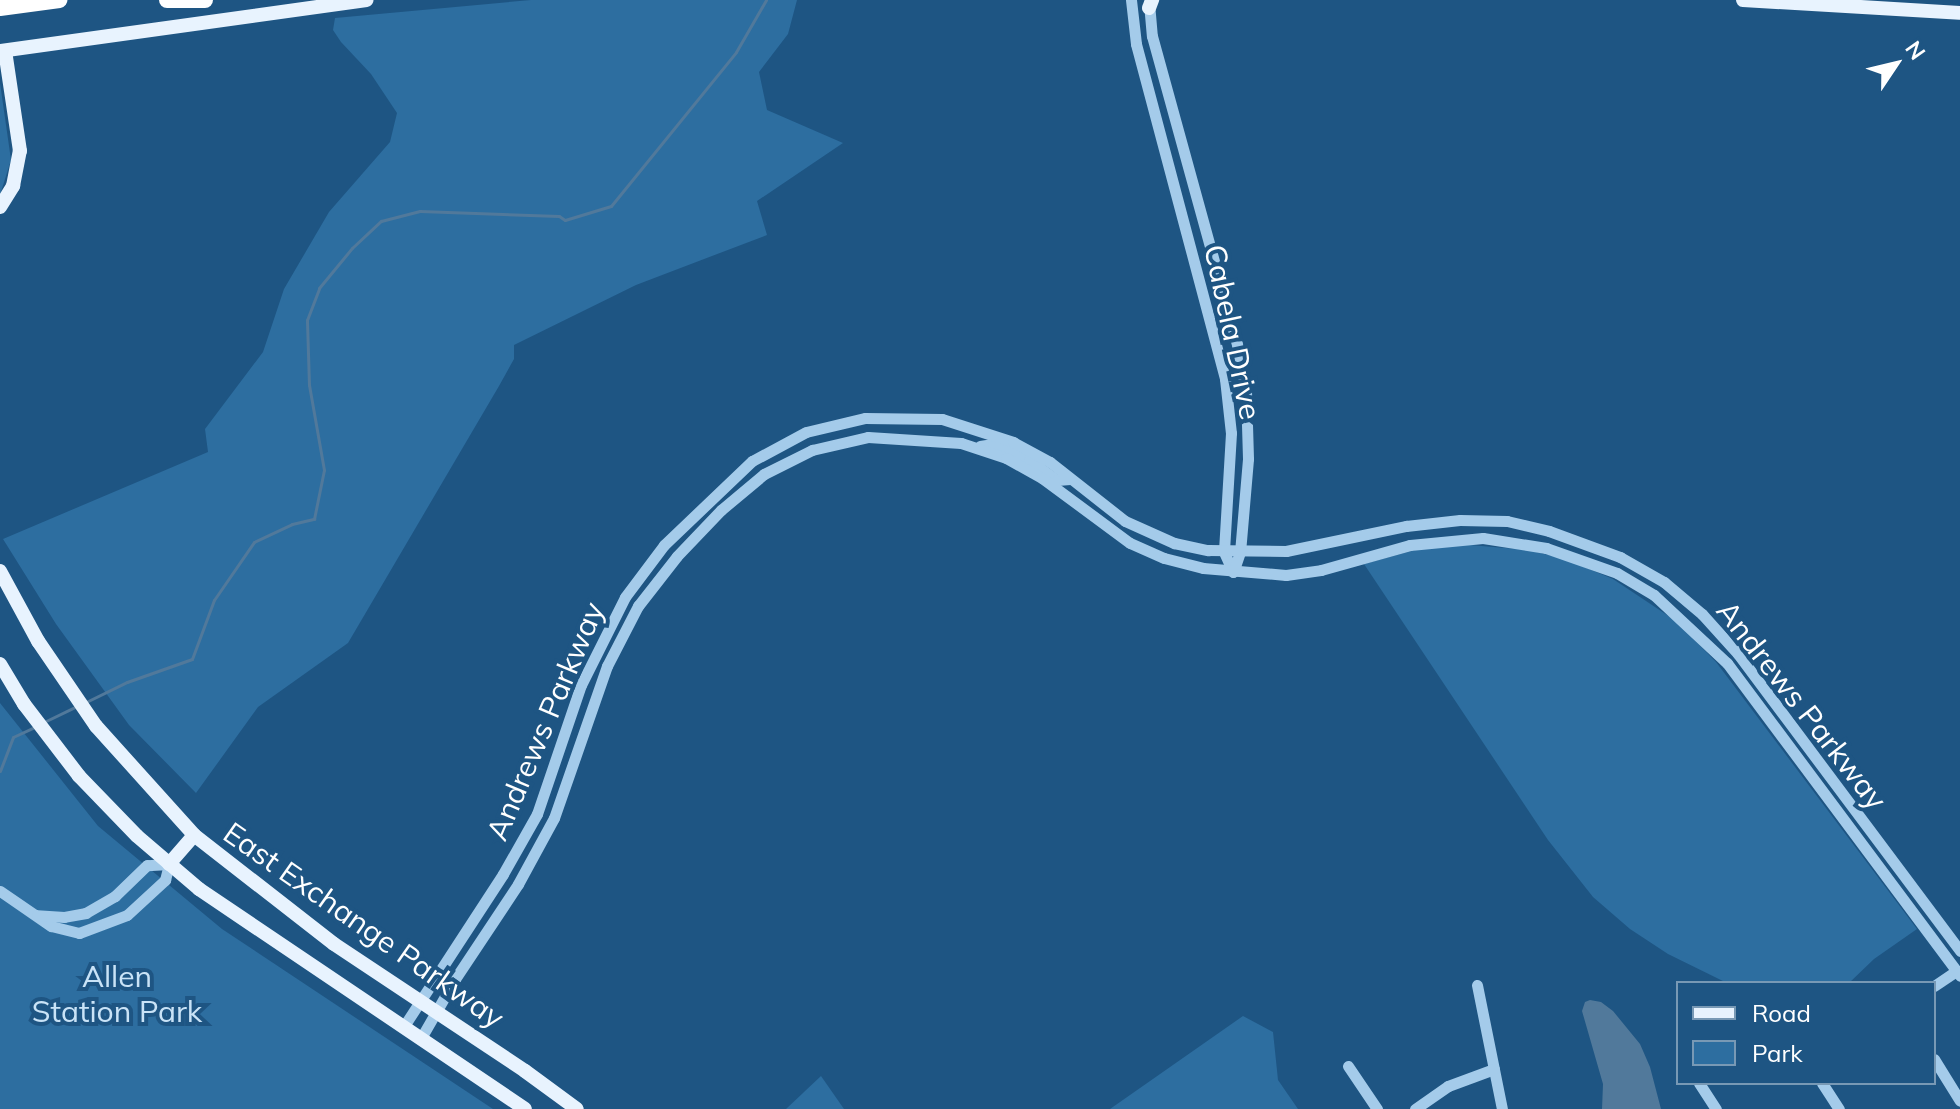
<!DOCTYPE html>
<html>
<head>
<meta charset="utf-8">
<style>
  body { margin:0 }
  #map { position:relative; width:1960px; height:1109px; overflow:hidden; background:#1e5583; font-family:Mulish,sans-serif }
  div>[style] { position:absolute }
  .green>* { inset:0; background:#2d6ea0 }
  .water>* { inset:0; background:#51799b }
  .stream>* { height:3px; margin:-1.5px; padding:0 1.5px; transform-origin:1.5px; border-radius:1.5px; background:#51799b }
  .minor>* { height:11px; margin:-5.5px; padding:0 5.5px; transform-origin:5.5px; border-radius:5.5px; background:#a4cbea }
  .major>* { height:14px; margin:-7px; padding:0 7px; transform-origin:7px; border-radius:7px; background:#e8f3fe }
  .highway>* { height:16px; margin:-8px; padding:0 8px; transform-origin:8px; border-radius:8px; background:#fff }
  span { translate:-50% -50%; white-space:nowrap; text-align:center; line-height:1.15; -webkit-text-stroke:8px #1e5583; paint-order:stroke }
  .street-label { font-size:30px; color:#fff }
  .park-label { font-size:30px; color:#c9e3f7 }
  .legend { position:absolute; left:1676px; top:981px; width:260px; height:104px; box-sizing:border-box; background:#1e5583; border:2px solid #7899b5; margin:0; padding:10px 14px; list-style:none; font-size:24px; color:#fff }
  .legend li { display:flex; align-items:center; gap:16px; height:40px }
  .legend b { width:40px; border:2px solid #7899b5 }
  .north { position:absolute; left:1856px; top:24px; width:80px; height:80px; -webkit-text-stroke:6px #1e5583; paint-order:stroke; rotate:55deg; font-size:22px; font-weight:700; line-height:32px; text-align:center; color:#fff }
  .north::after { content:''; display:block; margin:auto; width:28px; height:36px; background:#fff; clip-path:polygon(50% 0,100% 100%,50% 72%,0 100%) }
</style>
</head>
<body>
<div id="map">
  <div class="green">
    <i style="clip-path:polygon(531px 0,797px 0,788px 34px,759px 72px,767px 110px,843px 143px,757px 201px,767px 235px,636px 285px,514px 345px,514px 359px,499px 386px,348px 643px,258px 707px,196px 793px,129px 725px,56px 624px,3px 539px,208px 452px,205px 429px,263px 352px,284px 289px,329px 212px,390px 142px,397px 113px,371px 74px,341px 42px,333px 30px,335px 18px)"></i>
    <i style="clip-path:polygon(0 83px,11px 160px,0 195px)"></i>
    <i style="clip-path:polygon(1458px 544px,1528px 550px,1565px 559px,1613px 579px,1676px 621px,1716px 662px,1917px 929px,1874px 959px,1849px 983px,1727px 983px,1668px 954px,1630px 929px,1593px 897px,1548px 840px,1364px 564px,1419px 549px)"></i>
    <i style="clip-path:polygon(0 703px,98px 826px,222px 929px,493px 1109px,0 1109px)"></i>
    <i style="clip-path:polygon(1243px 1016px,1273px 1032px,1278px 1080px,1298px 1109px,1110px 1109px)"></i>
    <i style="clip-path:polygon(821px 1076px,844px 1109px,786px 1109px)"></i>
  </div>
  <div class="water">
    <i style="clip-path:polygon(1590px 1000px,1601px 1002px,1613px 1011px,1640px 1044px,1650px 1067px,1661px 1109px,1602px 1109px,1603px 1084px,1582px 1011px,1585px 1002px)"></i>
  </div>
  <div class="stream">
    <i style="left:84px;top:703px;width:48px;rotate:-26deg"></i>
    <i style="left:127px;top:682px;width:69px;rotate:-19.5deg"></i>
    <i style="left:192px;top:659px;width:63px;rotate:-69.6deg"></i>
    <i style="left:214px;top:600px;width:70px;rotate:-55.4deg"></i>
    <i style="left:254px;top:542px;width:42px;rotate:-25.3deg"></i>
    <i style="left:292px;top:524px;width:23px;rotate:-13deg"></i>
    <i style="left:314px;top:519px;width:50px;rotate:-78.5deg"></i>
    <i style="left:324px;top:470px;width:86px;rotate:-100deg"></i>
    <i style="left:309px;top:385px;width:65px;rotate:-91.8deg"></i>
    <i style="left:307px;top:320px;width:34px;rotate:-69deg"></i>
    <i style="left:319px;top:288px;width:52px;rotate:-50.5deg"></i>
    <i style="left:352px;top:248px;width:40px;rotate:-43deg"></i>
    <i style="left:381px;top:221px;width:40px;rotate:-14.4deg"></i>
    <i style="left:420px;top:211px;width:139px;rotate:2.1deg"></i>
    <i style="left:559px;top:216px;width:7px;rotate:34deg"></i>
    <i style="left:565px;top:220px;width:48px;rotate:-16.9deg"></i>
    <i style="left:611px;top:206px;width:198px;rotate:-50.9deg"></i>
    <i style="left:736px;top:52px;width:60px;rotate:-60deg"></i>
    <i style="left:44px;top:722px;width:37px;rotate:-26deg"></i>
    <i style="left:0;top:771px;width:36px;rotate:-69deg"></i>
    <i style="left:13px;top:737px;width:23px;rotate:-25deg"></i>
  </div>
  <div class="minor">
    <i style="left:1131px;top:0;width:44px;rotate:83.5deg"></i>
    <i style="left:1136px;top:44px;width:347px;rotate:75.1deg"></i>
    <i style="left:1225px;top:379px;width:54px;rotate:83.7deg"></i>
    <i style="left:1231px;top:433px;width:119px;rotate:93.4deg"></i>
    <i style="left:1224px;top:552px;width:22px;rotate:66deg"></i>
    <i style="left:1149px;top:3px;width:33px;rotate:85deg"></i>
    <i style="left:1152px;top:36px;width:320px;rotate:74.6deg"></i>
    <i style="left:1237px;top:344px;width:48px;rotate:79.2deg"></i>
    <i style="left:1246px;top:391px;width:68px;rotate:88.3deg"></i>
    <i style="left:1248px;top:459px;width:93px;rotate:94.9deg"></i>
    <i style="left:1240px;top:552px;width:21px;rotate:109deg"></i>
    <i style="left:980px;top:446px;width:13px;rotate:-9deg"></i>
    <i style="left:993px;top:444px;width:39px;rotate:24deg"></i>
    <i style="left:1029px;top:460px;width:34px;rotate:36deg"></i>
    <i style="left:1057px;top:480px;width:13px;rotate:-4deg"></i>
    <i style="left:0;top:891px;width:62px;rotate:34.5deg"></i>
    <i style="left:51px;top:926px;width:29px;rotate:14deg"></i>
    <i style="left:79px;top:933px;width:51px;rotate:-20.6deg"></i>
    <i style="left:127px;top:915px;width:52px;rotate:-42.6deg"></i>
    <i style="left:165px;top:880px;width:16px;rotate:-76deg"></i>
    <i style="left:169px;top:864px;width:22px;rotate:177deg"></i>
    <i style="left:147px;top:865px;width:45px;rotate:135.9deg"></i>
    <i style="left:115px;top:896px;width:34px;rotate:150deg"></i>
    <i style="left:86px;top:913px;width:22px;rotate:170deg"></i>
    <i style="left:64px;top:917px;width:27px;rotate:-176deg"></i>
    <i style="left:1477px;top:985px;width:126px;rotate:78.6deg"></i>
    <i style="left:1934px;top:986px;width:27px;rotate:-34deg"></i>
    <i style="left:404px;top:1026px;width:181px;rotate:-56.9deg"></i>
    <i style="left:503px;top:874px;width:69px;rotate:-60.5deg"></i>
    <i style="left:537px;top:814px;width:136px;rotate:-71.2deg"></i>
    <i style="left:581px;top:685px;width:98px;rotate:-63.4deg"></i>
    <i style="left:625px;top:597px;width:65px;rotate:-53.1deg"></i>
    <i style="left:664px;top:545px;width:122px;rotate:-43.7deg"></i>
    <i style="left:752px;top:461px;width:61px;rotate:-28.2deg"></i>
    <i style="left:806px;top:432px;width:61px;rotate:-13.3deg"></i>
    <i style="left:865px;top:418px;width:77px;rotate:0.7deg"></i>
    <i style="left:942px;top:419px;width:75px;rotate:17.9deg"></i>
    <i style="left:1013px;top:442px;width:42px;rotate:28.4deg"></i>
    <i style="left:1050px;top:462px;width:95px;rotate:38.2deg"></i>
    <i style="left:1125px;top:521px;width:54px;rotate:24.2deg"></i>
    <i style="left:1174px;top:543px;width:35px;rotate:12deg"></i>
    <i style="left:1208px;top:550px;width:78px;rotate:0.7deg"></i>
    <i style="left:1286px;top:551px;width:123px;rotate:-11.8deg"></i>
    <i style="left:1406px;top:526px;width:54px;rotate:-6.3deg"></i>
    <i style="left:1460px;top:520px;width:47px;rotate:1.2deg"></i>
    <i style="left:1507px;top:521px;width:43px;rotate:13.4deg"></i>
    <i style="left:1549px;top:531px;width:76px;rotate:20.1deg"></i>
    <i style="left:1620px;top:557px;width:51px;rotate:29.6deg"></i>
    <i style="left:1664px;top:582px;width:50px;rotate:40.1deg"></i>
    <i style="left:1702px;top:614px;width:54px;rotate:48deg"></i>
    <i style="left:1738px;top:654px;width:371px;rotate:53.2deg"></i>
    <i style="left:421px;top:1038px;width:68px;rotate:-60deg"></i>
    <i style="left:455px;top:979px;width:114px;rotate:-56.4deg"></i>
    <i style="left:518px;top:884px;width:75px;rotate:-61.4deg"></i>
    <i style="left:554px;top:818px;width:161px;rotate:-70.8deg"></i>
    <i style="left:607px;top:666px;width:68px;rotate:-62.7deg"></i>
    <i style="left:638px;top:606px;width:63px;rotate:-52deg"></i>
    <i style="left:677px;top:556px;width:64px;rotate:-46.3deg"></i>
    <i style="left:721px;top:510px;width:56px;rotate:-39.9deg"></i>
    <i style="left:764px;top:474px;width:54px;rotate:-26.6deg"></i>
    <i style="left:812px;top:450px;width:57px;rotate:-13.1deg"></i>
    <i style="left:868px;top:437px;width:93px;rotate:3.7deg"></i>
    <i style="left:961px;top:443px;width:47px;rotate:18.4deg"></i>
    <i style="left:1006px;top:458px;width:41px;rotate:29.1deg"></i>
    <i style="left:1042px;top:478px;width:109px;rotate:36.5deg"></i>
    <i style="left:1130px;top:543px;width:37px;rotate:24deg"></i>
    <i style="left:1164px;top:558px;width:40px;rotate:14.4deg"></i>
    <i style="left:1203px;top:568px;width:83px;rotate:4.8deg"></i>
    <i style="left:1286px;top:575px;width:35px;rotate:-8deg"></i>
    <i style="left:1321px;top:570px;width:92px;rotate:-15.7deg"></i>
    <i style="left:1410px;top:545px;width:73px;rotate:-5.5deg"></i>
    <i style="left:1483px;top:538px;width:64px;rotate:9deg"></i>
    <i style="left:1546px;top:548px;width:75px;rotate:19.4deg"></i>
    <i style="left:1617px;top:573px;width:43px;rotate:30.7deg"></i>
    <i style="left:1654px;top:595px;width:100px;rotate:43deg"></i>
    <i style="left:1727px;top:663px;width:390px;rotate:53.3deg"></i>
    <i style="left:1934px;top:1059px;width:49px;rotate:58.2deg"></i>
    <i style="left:1348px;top:1066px;width:52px;rotate:56deg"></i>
    <i style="left:1699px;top:1083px;width:31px;rotate:57deg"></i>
    <i style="left:1822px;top:1083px;width:31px;rotate:57deg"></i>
    <i style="left:1415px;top:1109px;width:40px;rotate:-34.9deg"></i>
    <i style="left:1448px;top:1086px;width:49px;rotate:-20.3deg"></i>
  </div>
  <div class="major">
    <i style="left:1743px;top:0;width:217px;rotate:3.4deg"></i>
    <i style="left:1149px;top:8px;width:9px;rotate:-69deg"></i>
    <i style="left:0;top:51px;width:370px;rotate:-7.9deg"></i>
    <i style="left:0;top:207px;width:25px;rotate:-58deg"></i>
    <i style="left:13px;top:186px;width:36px;rotate:-79deg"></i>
    <i style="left:20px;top:151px;width:101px;rotate:-98.5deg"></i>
    <i style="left:0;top:571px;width:80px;rotate:61.5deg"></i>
    <i style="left:38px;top:641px;width:103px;rotate:55.7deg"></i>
    <i style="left:96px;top:726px;width:147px;rotate:48deg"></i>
    <i style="left:194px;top:835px;width:177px;rotate:37.9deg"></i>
    <i style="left:334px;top:944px;width:229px;rotate:33.6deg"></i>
    <i style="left:525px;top:1071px;width:64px;rotate:36.2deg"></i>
    <i style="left:0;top:664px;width:47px;rotate:59deg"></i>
    <i style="left:24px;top:704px;width:91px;rotate:52.6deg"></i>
    <i style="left:79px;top:776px;width:83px;rotate:46deg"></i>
    <i style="left:137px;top:836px;width:82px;rotate:40.5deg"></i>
    <i style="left:199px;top:889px;width:393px;rotate:34deg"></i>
    <i style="left:169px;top:864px;width:38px;rotate:-49deg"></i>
  </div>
  <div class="highway">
    <i style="left:167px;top:0;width:38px"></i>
    <i style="left:0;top:8px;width:60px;rotate:-7.7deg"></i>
  </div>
  <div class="street-label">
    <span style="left:1233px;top:332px;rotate:78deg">Cabela Drive</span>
    <span style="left:1802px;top:705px;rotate:52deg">Andrews Parkway</span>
    <span style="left:545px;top:721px;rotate:-67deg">Andrews Parkway</span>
    <span style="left:364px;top:925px;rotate:35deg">East Exchange Parkway</span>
  </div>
  <div class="park-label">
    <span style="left:117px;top:993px">Allen<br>Station Park</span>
  </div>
  <ul class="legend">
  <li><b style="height:10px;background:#e8f3fe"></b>Road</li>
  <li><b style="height:22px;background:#2d6ea0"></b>Park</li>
  </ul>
  <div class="north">N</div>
</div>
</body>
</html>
